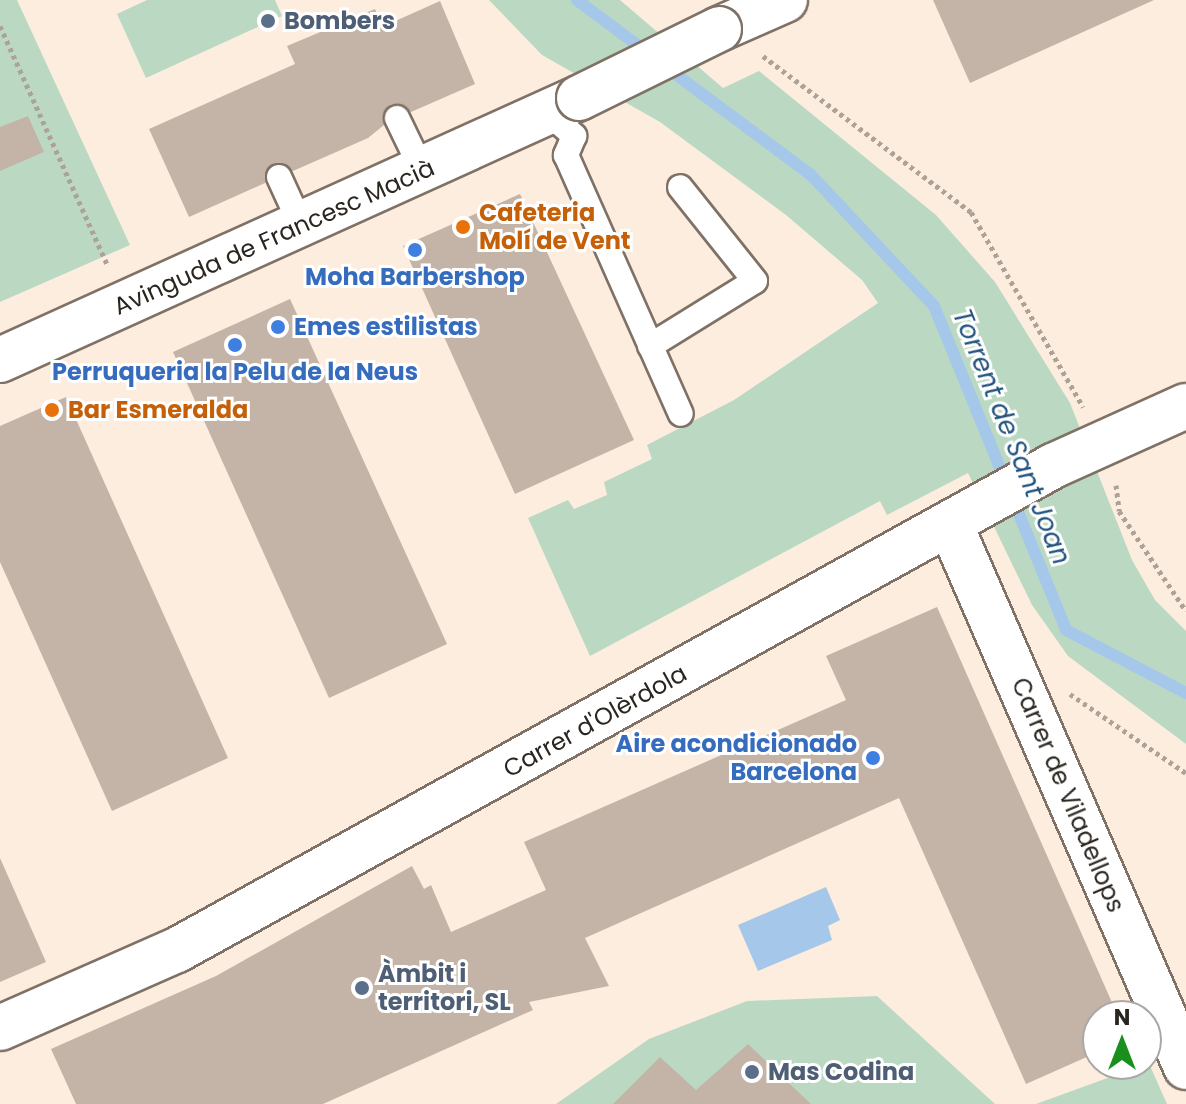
<!DOCTYPE html>
<html>
<head>
<meta charset="utf-8">
<style>
  body { margin:0 }
  #map { position:relative; width:1186px; height:1104px; overflow:hidden; background:#fceddf; font-family:Poppins,sans-serif }
  div>[style] { position:absolute }
  .green>* { inset:0; background:#bbd9c2 }
  .water>* { inset:0; background:#a5c7e9 }
  .stream>* { height:12px; margin:-6px; padding:0 6px; transform-origin:6px; border-radius:6px; background:#a5c7e9 }
  .building>* { inset:0; background:#c4b4a8 }
  .path>* { height:5px; margin-top:-2.5px; transform-origin:0; background:repeating-linear-gradient(90deg,#ada297 0 4px,transparent 0 8px) }
  .roads { filter:drop-shadow(2px 0 #7f7165) drop-shadow(-2px 0 #7f7165) drop-shadow(0 2px #7f7165) drop-shadow(0 -2px #7f7165) }
  .lane>* { height:24px; margin:-12px; padding:0 12px; transform-origin:12px; border-radius:12px; background:#fff }
  .street>* { height:44px; margin:-22px; padding:0 22px; transform-origin:22px; border-radius:22px; background:#fff }
  .bridges { filter:drop-shadow(2px 0 #7f7165) drop-shadow(-2px 0 #7f7165) drop-shadow(0 2px #7f7165) drop-shadow(0 -2px #7f7165) }
  .street-bridge>* { height:44px; margin:-22px; padding:0 22px; transform-origin:22px; border-radius:22px; background:#fff }
  .dots>* { width:22px; height:22px; translate:-50% -50%; box-sizing:border-box; border:4px solid #fff; border-radius:50% }
  span { translate:-50% -50%; white-space:nowrap; text-align:center; line-height:1.15; -webkit-text-stroke:6px #fff; paint-order:stroke }
  .service-label { font-size:24px; color:#4e5e75; font-weight:700 }
  .left { translate:0 -50%; text-align:left }
  .food-label { font-size:24px; color:#c56008; font-weight:700 }
  .street-label { font-size:24px; color:#2a251f }
  .shop-label { font-size:24px; color:#366cbe; font-weight:700 }
  .right { translate:-100% -50%; text-align:right }
  .water-label { font-size:26px; color:#22527f; font-style:italic }
  .north { position:absolute; left:1082px; top:1000px; width:80px; height:80px; box-sizing:border-box; background:#fff; border:2px solid #aaa8a5; border-radius:50%; rotate:0deg; font-size:22px; font-weight:700; line-height:32px; text-align:center; color:#2a251f }
  .north::after { content:''; display:block; margin:auto; width:28px; height:36px; background:#1a901c; clip-path:polygon(50% 0,100% 100%,50% 72%,0 100%) }
</style>
</head>
<body>
<div id="map">
  <div class="green">
    <i style="clip-path:polygon(0 0,17px 0,130px 245px,0 302px)"></i>
    <i style="clip-path:polygon(147px 0,275px 0,282px 16px,146px 78px,117px 14px)"></i>
    <i style="clip-path:polygon(489px 0,620px 0,723px 88px,759px 71px,936px 215px,995px 282px,1070px 403px,1132px 560px,1155px 600px,1186px 631px,1186px 744px,1068px 656px,1032px 605px,968px 473px,887px 515px,880px 501px,590px 656px,528px 518px,568px 500px,574px 509px,607px 495px,604px 482px,652px 459px,647px 445px,734px 400px,878px 303px,862px 280px,786px 215px,660px 122px,542px 55px)"></i>
    <i style="clip-path:polygon(877px 996px,995px 1104px,556px 1104px,649px 1039px,747px 1001px)"></i>
    <i style="clip-path:polygon(1147px 1059px,1167px 1104px,1036px 1104px,1146px 1064px)"></i>
  </div>
  <div class="water">
    <i style="clip-path:polygon(826px 887px,840px 920px,828px 926px,832px 940px,758px 971px,738px 925px)"></i>
  </div>
  <div class="stream">
    <i style="left:577px;top:0;width:89px;rotate:36.7deg"></i>
    <i style="left:666px;top:67px;width:181px;rotate:36.7deg"></i>
    <i style="left:811px;top:175px;width:180px;rotate:46.8deg"></i>
    <i style="left:934px;top:306px;width:350px;rotate:67.8deg"></i>
    <i style="left:1066px;top:630px;width:136px;rotate:27.7deg"></i>
  </div>
  <div class="building">
    <i style="clip-path:polygon(933px 0,1154px 0,970px 83px)"></i>
    <i style="clip-path:polygon(440px 1px,475px 84px,411px 112px,391px 104px,384px 125px,368px 138px,293px 171px,274px 163px,265px 183px,189px 217px,149px 129px,295px 64px,287px 46px,375px 9px,382px 27px)"></i>
    <i style="clip-path:polygon(28px 116px,44px 152px,0 171px,0 127px)"></i>
    <i style="clip-path:polygon(520px 194px,634px 440px,515px 494px,403px 246px)"></i>
    <i style="clip-path:polygon(290px 299px,447px 644px,329px 698px,173px 352px)"></i>
    <i style="clip-path:polygon(66px 397px,228px 758px,112px 811px,0 562px,0 426px)"></i>
    <i style="clip-path:polygon(937px 607px,1118px 1016px,1098px 1016px,1098px 1052px,1026px 1084px,899px 798px,585px 938px,609px 986px,529px 1002px,533px 1010px,323px 1104px,76px 1104px,51px 1049px,216px 976px,412px 866px,424px 889px,431px 885px,451px 932px,546px 890px,524px 842px,846px 700px,826px 656px)"></i>
    <i style="clip-path:polygon(0 858px,46px 962px,0 982px)"></i>
    <i style="clip-path:polygon(748px 1044px,811px 1104px,613px 1104px,660px 1057px,696px 1090px)"></i>
  </div>
  <div class="path">
    <i style="left:0;top:26px;width:261px;rotate:65.8deg"></i>
    <i style="left:763px;top:56px;width:260px;rotate:36.9deg"></i>
    <i style="left:971px;top:212px;width:225px;rotate:60.1deg"></i>
    <i style="left:1116px;top:485px;width:26px;rotate:83deg"></i>
    <i style="left:1119px;top:511px;width:120px;rotate:56.2deg"></i>
    <i style="left:1070px;top:694px;width:140px;rotate:34.3deg"></i>
  </div>
  <div class="roads">
    <div class="lane">
      <i style="left:548px;top:113px;width:35px;rotate:41deg"></i>
      <i style="left:574px;top:136px;width:21px;rotate:113deg"></i>
      <i style="left:566px;top:155px;width:283px;rotate:66.1deg"></i>
      <i style="left:397px;top:118px;width:58px;rotate:64.3deg"></i>
      <i style="left:279px;top:177px;width:53px;rotate:65.4deg"></i>
      <i style="left:650px;top:346px;width:123px;rotate:-31.8deg"></i>
      <i style="left:755px;top:281px;width:120px;rotate:-128.6deg"></i>
    </div>
    <div class="street">
      <i style="left:719px;top:29px;width:72px;rotate:-23.7deg"></i>
      <i style="left:0;top:360px;width:636px;rotate:-24.35deg"></i>
      <i style="left:950px;top:524px;width:592px;rotate:66.51deg"></i>
      <i style="left:0;top:1028px;width:193px;rotate:-23.8deg"></i>
      <i style="left:177px;top:950px;width:1001px;rotate:-28.92deg"></i>
      <i style="left:1053px;top:466px;width:146px;rotate:-24.3deg"></i>
    </div>
  </div>
  <div class="bridges">
    <div class="street-bridge">
      <i style="left:579px;top:98px;width:156px;rotate:-26.2deg"></i>
    </div>
  </div>
  <div class="dots">
    <i style="left:268px;top:21px;background:#5c6f8a"></i>
    <i style="left:463px;top:227px;background:#e8710a"></i>
    <i style="left:415px;top:250px;background:#3f7fe0"></i>
    <i style="left:278px;top:327px;background:#3f7fe0"></i>
    <i style="left:235px;top:345px;background:#3f7fe0"></i>
    <i style="left:52px;top:410px;background:#e8710a"></i>
    <i style="left:873px;top:758px;background:#3f7fe0"></i>
    <i style="left:362px;top:988px;background:#5c6f8a"></i>
    <i style="left:752px;top:1072px;background:#5c6f8a"></i>
  </div>
  <div class="service-label">
    <span class="left" style="left:284px;top:21px">Bombers</span>
    <span class="left" style="left:378px;top:988px">Àmbit i<br>territori, SL</span>
    <span class="left" style="left:768px;top:1072px">Mas Codina</span>
  </div>
  <div class="food-label">
    <span class="left" style="left:479px;top:227px">Cafeteria<br>Molí de Vent</span>
    <span class="left" style="left:68px;top:410px">Bar Esmeralda</span>
  </div>
  <div class="street-label">
    <span style="left:274px;top:237px;rotate:-24deg">Avinguda de Francesc Macià</span>
    <span style="left:595px;top:721px;rotate:-29deg">Carrer d'Olèrdola</span>
    <span style="left:1068px;top:795px;rotate:67deg">Carrer de Viladellops</span>
  </div>
  <div class="shop-label">
    <span style="left:415px;top:277px">Moha Barbershop</span>
    <span class="left" style="left:294px;top:327px">Emes estilistas</span>
    <span style="left:235px;top:372px">Perruqueria la Pelu de la Neus</span>
    <span class="right" style="left:857px;top:758px">Aire acondicionado<br>Barcelona</span>
  </div>
  <div class="water-label">
    <span style="left:1011px;top:437px;rotate:68deg">Torrent de Sant Joan</span>
  </div>
  <div class="north">N</div>
</div>
</body>
</html>
